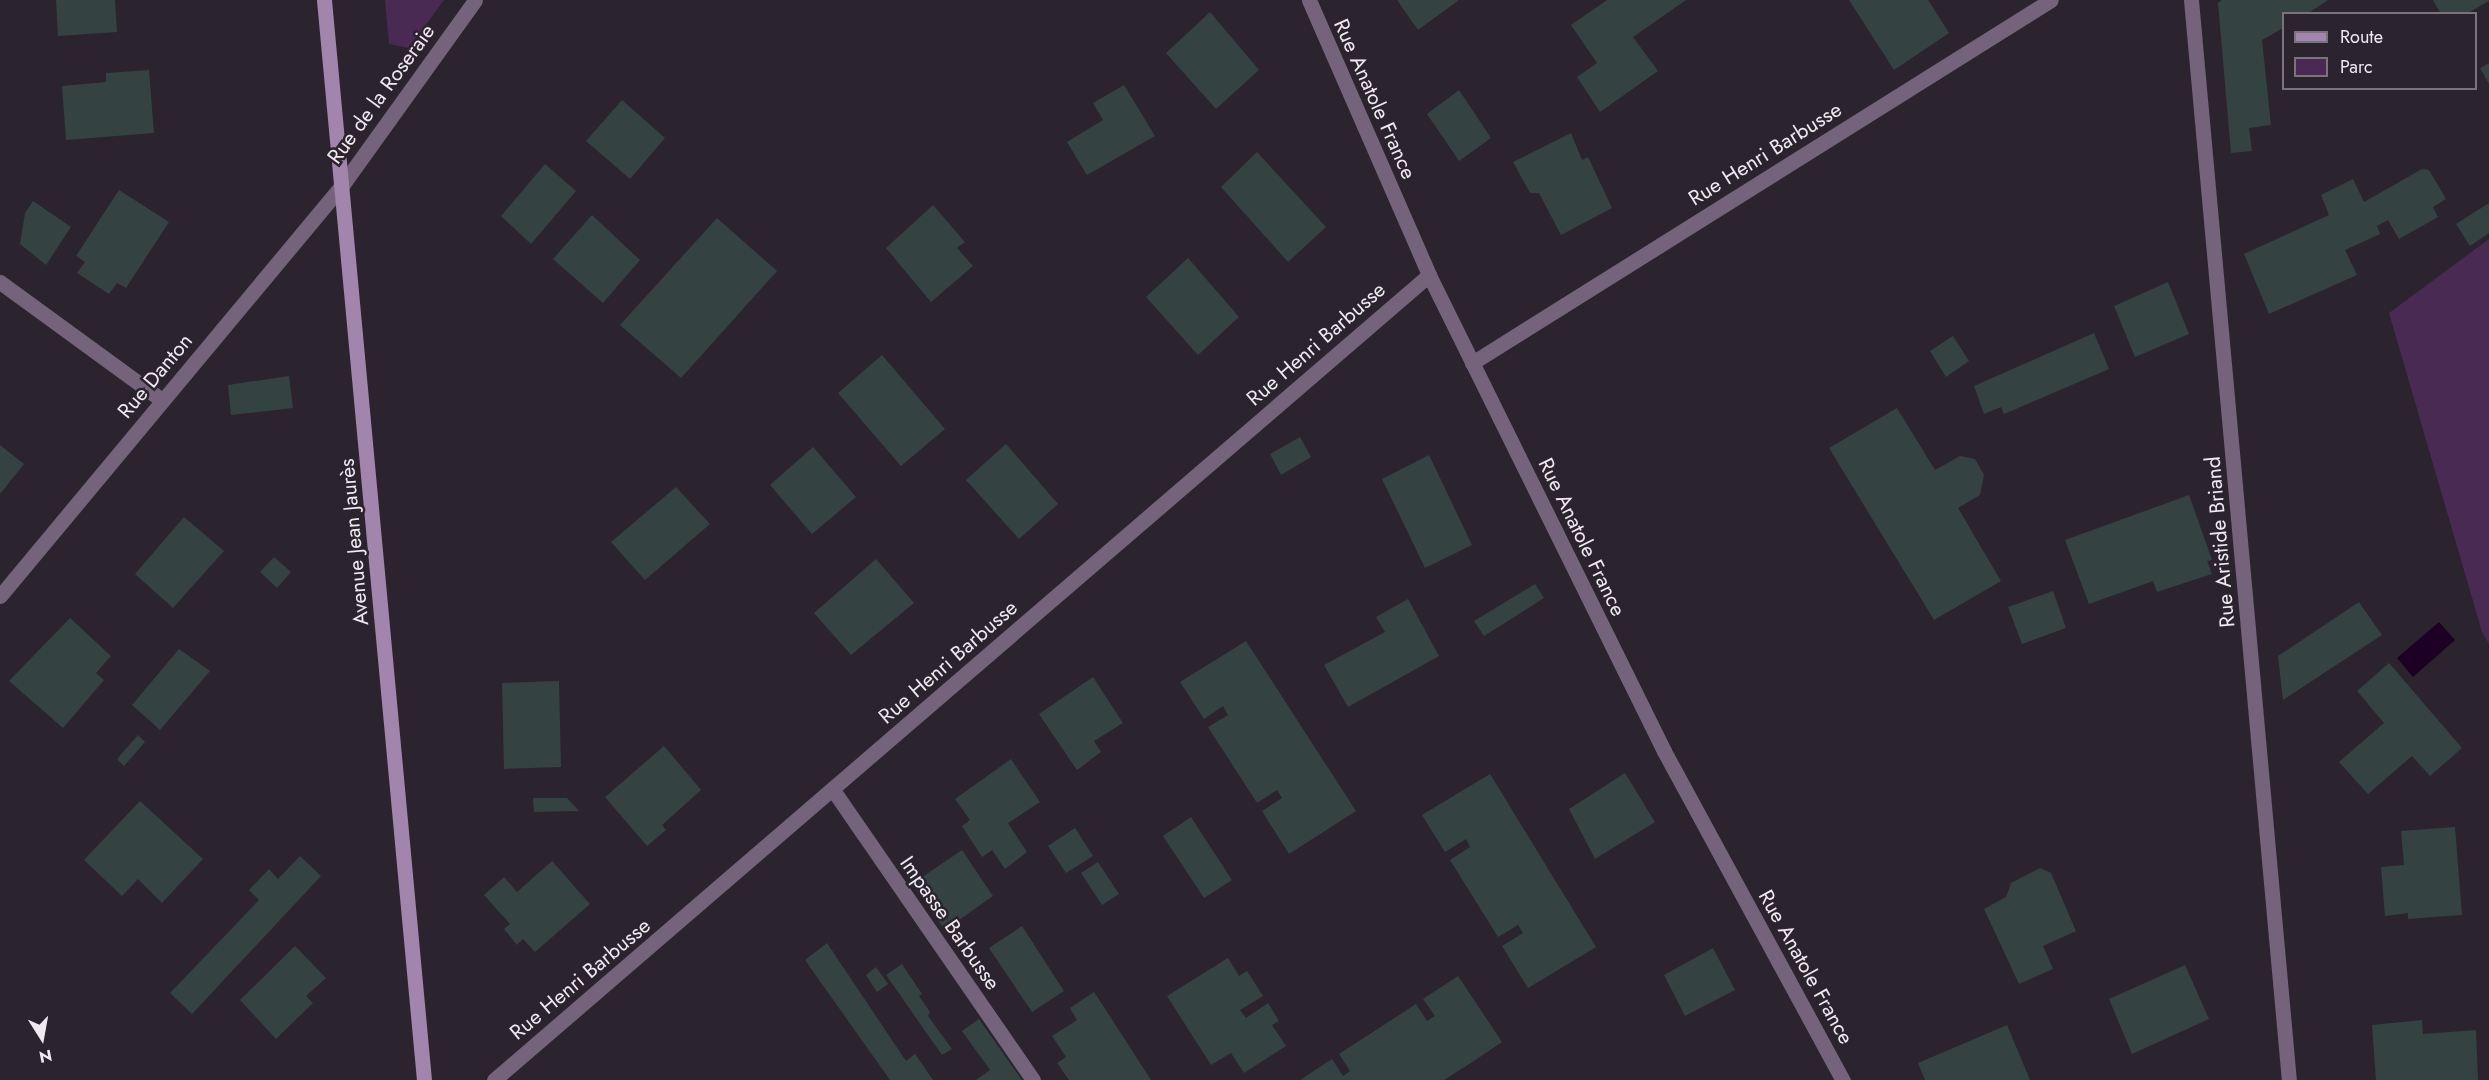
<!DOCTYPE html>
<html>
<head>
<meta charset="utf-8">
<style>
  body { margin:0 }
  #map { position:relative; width:2489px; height:1080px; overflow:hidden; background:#2b232d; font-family:Jost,sans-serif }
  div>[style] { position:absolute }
  .green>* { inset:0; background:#482a52 }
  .water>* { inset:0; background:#1d0125 }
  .building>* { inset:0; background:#344341 }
  .service>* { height:15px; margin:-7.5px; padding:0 7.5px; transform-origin:7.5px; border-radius:7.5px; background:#75637c }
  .minor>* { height:15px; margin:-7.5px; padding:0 7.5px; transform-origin:7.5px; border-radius:7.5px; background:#75637c }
  .secondary>* { height:15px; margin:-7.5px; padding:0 7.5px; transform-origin:7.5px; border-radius:7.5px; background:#a285ac }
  span { translate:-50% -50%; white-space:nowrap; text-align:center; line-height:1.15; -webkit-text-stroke:5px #2b232d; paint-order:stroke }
  .street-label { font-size:21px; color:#efeaf0 }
  .legend { position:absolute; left:2282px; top:12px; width:195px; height:78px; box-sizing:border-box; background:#2b232d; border:2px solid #79737b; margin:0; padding:8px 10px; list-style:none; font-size:18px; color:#efeaf0 }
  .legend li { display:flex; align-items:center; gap:12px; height:30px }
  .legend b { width:30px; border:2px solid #79737b }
  .north { position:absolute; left:12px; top:1008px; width:60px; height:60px; -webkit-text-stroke:4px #2b232d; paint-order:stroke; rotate:169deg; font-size:16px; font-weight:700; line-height:24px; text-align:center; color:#efeaf0 }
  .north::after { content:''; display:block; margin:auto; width:21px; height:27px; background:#efeaf0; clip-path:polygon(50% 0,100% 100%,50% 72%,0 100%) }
</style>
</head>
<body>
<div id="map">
  <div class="green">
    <i style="clip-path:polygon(385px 0,444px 0,409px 48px,389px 44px)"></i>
    <i style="clip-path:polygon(2489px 239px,2489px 644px,2482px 632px,2389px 313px)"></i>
  </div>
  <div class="water">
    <i style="clip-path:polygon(2439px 622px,2455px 640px,2413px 677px,2397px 658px)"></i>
  </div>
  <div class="building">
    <i style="clip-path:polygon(56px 0,115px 0,117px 32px,58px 36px)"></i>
    <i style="clip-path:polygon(1397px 0,1459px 0,1418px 30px)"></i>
    <i style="clip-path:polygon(1607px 0,1686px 0,1633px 37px,1658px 71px,1600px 112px,1577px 77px,1597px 63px,1571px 25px)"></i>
    <i style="clip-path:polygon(1849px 0,1928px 0,1949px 33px,1894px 70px)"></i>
    <i style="clip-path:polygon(2222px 0,2328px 0,2307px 14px,2283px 14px,2283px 28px,2262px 40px,2271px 125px,2249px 128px,2252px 151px,2231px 153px,2218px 3px)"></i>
    <i style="clip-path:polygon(2433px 0,2489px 0,2489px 1px,2466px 14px,2441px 14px)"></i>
    <i style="clip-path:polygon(1210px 12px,1259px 70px,1216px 109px,1166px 53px)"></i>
    <i style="clip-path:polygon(2489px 63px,2489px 84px,2480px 68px)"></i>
    <i style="clip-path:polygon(149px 70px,154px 133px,66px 140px,62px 86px,106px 82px,106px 73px)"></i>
    <i style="clip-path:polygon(1124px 85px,1155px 136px,1087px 175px,1067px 142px,1103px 120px,1093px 103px)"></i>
    <i style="clip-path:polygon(1459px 90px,1491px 138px,1459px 161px,1427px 114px)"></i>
    <i style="clip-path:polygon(622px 100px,665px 138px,630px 179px,586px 141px)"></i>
    <i style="clip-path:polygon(1571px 133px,1582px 160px,1588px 157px,1612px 208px,1561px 235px,1539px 193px,1530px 193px,1513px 162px)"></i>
    <i style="clip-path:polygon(1257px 152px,1326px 227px,1288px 262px,1221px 187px)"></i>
    <i style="clip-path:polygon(545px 164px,576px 191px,531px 244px,501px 216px)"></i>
    <i style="clip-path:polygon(2422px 169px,2429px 170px,2446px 199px,2433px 207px,2438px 217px,2399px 239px,2388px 220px,2377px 226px,2380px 234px,2345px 250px,2357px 275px,2269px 314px,2244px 254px,2329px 215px,2321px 195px,2353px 179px,2364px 202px)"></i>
    <i style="clip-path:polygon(119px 190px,169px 222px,126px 288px,117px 283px,109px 294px,77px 273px,85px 262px,76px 256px)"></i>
    <i style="clip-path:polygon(33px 201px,71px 227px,46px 265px,20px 244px,25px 213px)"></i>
    <i style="clip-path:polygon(2489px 203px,2489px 233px,2470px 246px,2456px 224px)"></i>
    <i style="clip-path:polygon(933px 205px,965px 242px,957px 248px,973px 266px,931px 302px,886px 248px)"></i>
    <i style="clip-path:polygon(592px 215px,640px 260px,603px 303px,553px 259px)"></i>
    <i style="clip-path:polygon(717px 218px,777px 271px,681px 378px,620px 325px)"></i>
    <i style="clip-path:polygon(1188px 258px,1239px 317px,1198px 355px,1146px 297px)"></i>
    <i style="clip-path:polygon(2168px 282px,2189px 334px,2135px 357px,2114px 306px)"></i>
    <i style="clip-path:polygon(2094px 333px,2109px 369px,2004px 414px,2001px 407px,1984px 414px,1974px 386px)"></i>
    <i style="clip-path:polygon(1953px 336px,1969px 361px,1946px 377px,1930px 351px)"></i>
    <i style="clip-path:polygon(882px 355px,945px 429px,901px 466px,838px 393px)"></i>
    <i style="clip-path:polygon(289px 376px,293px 408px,231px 415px,228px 385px)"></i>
    <i style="clip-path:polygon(1897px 408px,1935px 470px,1960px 456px,1975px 459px,1984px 475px,1980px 495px,1958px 508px,2001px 581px,1934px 620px,1829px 448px)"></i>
    <i style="clip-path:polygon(1300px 437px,1311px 457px,1281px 475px,1270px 454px)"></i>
    <i style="clip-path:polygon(1006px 444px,1058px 504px,1019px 539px,966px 480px)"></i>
    <i style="clip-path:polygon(0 445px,24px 464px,0 494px)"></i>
    <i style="clip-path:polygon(813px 447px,856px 497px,812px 534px,770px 485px)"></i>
    <i style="clip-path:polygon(1429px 455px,1472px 545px,1425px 568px,1382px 479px)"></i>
    <i style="clip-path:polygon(676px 487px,710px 524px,645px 580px,611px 542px)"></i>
    <i style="clip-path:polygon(2189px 495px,2212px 560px,2207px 561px,2212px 574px,2157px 592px,2153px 581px,2089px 604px,2065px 540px)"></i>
    <i style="clip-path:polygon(184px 517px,224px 551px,173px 608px,135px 574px)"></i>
    <i style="clip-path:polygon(274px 557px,291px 572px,277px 588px,260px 572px)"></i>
    <i style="clip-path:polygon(876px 559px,914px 603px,851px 655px,814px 613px)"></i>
    <i style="clip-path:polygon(1535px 584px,1544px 598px,1484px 636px,1474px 621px)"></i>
    <i style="clip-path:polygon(2053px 591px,2066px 628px,2022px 644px,2008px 607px)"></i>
    <i style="clip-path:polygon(1408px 599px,1439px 656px,1348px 707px,1324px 665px,1385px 632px,1376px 617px)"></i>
    <i style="clip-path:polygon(2359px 602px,2382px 635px,2283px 700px,2278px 656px)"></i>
    <i style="clip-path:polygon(70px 618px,111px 656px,96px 673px,104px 680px,63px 728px,9px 681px)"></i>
    <i style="clip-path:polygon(1246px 641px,1356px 811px,1289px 854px,1262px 811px,1282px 798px,1277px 790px,1257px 803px,1208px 727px,1228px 715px,1223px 706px,1204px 719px,1180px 682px)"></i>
    <i style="clip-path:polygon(179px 649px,210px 671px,160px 730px,132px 705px)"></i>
    <i style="clip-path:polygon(2389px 663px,2462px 748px,2430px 776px,2412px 756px,2368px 794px,2339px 762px,2384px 723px,2357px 691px)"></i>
    <i style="clip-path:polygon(1093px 677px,1123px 723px,1094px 741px,1101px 752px,1077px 770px,1039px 714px)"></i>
    <i style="clip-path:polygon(559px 681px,561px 767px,504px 769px,502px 683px)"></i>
    <i style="clip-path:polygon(138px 735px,145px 742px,124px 766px,117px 759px)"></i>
    <i style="clip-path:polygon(664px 746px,701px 790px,662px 825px,666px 830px,647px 846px,605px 797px)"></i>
    <i style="clip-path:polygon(1011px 759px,1040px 802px,1008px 823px,1027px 852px,1005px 869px,992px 850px,982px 857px,962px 826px,970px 820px,955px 799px)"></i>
    <i style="clip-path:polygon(1625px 773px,1655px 822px,1595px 859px,1569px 809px)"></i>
    <i style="clip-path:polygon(1490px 774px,1596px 947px,1528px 988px,1502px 946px,1523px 933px,1518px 925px,1498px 937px,1450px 860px,1470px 847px,1466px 839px,1445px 852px,1422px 815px)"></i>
    <i style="clip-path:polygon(533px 798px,567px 798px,579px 811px,534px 812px)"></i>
    <i style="clip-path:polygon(140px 801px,203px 859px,162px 903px,138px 879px,122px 896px,84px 860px)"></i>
    <i style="clip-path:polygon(1191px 817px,1232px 880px,1204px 898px,1163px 836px)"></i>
    <i style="clip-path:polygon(2455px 827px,2462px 915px,2408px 919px,2408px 913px,2385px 916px,2381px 867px,2404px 865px,2401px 831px)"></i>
    <i style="clip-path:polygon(1075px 828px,1093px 856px,1066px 873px,1048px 846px)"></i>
    <i style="clip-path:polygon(962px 850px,993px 896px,945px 930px,912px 884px)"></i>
    <i style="clip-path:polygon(300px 856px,321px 876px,192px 1014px,170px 993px,259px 900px,249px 890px,269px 869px,278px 879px)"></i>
    <i style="clip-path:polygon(552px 861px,590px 904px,535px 952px,523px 939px,517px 945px,504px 929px,510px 924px,484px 895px,504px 877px,517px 892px)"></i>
    <i style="clip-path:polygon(1098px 862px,1119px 894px,1102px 905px,1081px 873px)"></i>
    <i style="clip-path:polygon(2040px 868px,2051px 873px,2076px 931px,2043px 946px,2053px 969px,2019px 984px,1984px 909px,2006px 897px,2011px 883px)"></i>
    <i style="clip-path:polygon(1022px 926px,1064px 991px,1032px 1012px,989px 948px)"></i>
    <i style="clip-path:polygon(827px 943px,906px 1061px,915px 1054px,933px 1080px,890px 1080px,805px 960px)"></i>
    <i style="clip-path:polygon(295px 946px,326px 978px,306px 996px,313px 1003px,276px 1039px,240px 1000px)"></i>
    <i style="clip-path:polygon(1713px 948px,1735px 990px,1685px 1016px,1664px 975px)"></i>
    <i style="clip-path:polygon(1228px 958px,1239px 976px,1247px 971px,1263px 996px,1240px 1010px,1246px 1018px,1268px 1003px,1279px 1021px,1272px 1025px,1286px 1046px,1244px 1073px,1231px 1053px,1211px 1065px,1167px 996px)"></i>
    <i style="clip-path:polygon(902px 964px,922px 994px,919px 996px,930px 1012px,928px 1016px,952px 1049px,942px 1055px,886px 975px)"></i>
    <i style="clip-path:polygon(2185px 965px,2209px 1019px,2132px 1054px,2109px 999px)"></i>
    <i style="clip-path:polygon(876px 967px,888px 984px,877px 992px,866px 975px)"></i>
    <i style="clip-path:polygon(1458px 976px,1502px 1042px,1474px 1061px,1444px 1080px,1300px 1080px,1332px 1059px,1343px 1076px,1350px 1071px,1339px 1054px,1416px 1004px,1427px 1021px,1435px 1016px,1423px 999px)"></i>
    <i style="clip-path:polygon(1094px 992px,1102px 1004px,1151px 1080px,1069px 1080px,1057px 1063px,1066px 1057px,1052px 1036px,1077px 1020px,1070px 1008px)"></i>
    <i style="clip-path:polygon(979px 1019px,1007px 1059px,1022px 1080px,976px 1080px,990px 1070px,962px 1031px)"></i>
    <i style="clip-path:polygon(2422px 1020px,2423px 1034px,2476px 1030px,2478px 1080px,2376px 1080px,2372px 1025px)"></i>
    <i style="clip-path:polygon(2007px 1025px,2030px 1080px,1925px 1080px,1918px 1063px)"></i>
  </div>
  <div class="service">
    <i style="left:833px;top:790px;width:352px;rotate:55.4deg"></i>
  </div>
  <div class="minor">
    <i style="left:1309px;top:0;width:300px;rotate:66.4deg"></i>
    <i style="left:1429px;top:275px;width:531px;rotate:63.72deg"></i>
    <i style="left:1664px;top:751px;width:375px;rotate:61.5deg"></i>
    <i style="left:2191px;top:0;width:1084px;rotate:84.82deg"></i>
    <i style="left:0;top:282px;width:200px;rotate:36.1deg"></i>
    <i style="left:1472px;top:363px;width:683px;rotate:-32.09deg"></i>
    <i style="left:0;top:596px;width:536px;rotate:-50.22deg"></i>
    <i style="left:343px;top:184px;width:226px;rotate:-54.3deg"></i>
    <i style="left:494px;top:1080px;width:1234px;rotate:-40.73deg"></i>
  </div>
  <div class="secondary">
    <i style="left:324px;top:0;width:1085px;rotate:84.71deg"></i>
  </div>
  <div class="street-label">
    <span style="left:381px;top:94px;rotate:-54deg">Rue de la Roseraie</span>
    <span style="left:1375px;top:99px;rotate:66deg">Rue Anatole France</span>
    <span style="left:1765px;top:154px;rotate:-32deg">Rue Henri Barbusse</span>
    <span style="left:1316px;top:344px;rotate:-41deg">Rue Henri Barbusse</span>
    <span style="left:155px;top:376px;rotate:-50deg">Rue Danton</span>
    <span style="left:1582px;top:537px;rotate:64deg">Rue Anatole France</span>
    <span style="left:354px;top:542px;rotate:-95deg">Avenue Jean Jaurès</span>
    <span style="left:2220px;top:542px;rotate:-95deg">Rue Aristide Briand</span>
    <span style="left:948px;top:662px;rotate:-41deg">Rue Henri Barbusse</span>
    <span style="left:950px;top:923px;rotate:55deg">Impasse Barbusse</span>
    <span style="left:1806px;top:967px;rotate:61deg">Rue Anatole France</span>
    <span style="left:580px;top:979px;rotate:-40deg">Rue Henri Barbusse</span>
  </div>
  <ul class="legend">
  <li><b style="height:8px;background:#a285ac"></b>Route</li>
  <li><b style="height:16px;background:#482a52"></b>Parc</li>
  </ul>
  <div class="north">N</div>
</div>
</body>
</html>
